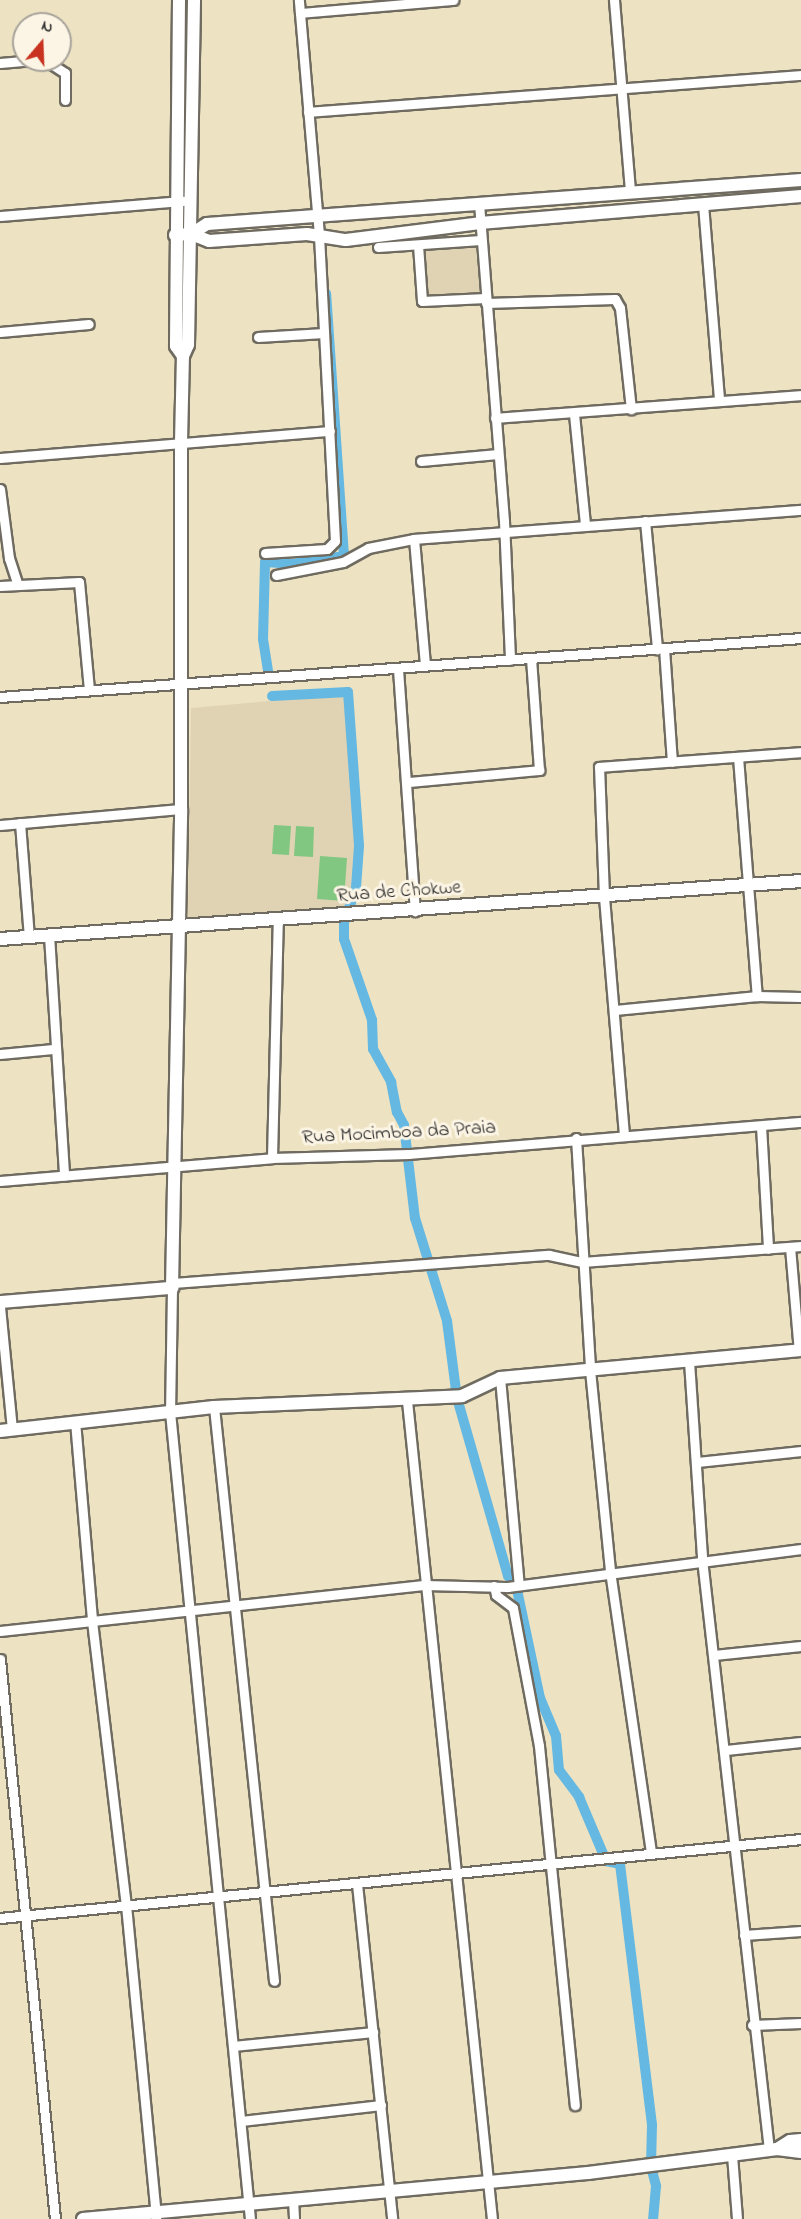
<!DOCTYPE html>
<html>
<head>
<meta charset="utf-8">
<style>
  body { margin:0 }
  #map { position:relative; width:801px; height:2219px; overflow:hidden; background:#ede3c3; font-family:"Indie Flower",sans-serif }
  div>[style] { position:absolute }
  .built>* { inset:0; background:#dfd3b4 }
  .green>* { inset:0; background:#82c781 }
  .canal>* { height:10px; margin:-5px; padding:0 5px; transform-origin:5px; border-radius:5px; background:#65b8e1 }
  .roads { filter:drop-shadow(2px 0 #6f6b60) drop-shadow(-2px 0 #6f6b60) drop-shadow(0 2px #6f6b60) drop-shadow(0 -2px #6f6b60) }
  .street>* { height:9px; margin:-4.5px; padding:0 4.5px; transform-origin:4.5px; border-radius:4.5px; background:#fff }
  .secondary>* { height:12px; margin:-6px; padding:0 6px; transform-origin:6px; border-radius:6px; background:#fff }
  span { translate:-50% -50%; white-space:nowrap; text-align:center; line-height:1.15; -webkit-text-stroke:6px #fcf5e5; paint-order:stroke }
  .street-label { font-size:20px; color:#2b2b2b }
  .north { position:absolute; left:12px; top:12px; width:60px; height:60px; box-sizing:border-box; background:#fcf5e5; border:2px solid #a8a49b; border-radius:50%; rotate:19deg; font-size:16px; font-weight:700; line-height:24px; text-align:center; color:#2b2b2b }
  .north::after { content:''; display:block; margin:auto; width:21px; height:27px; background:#c8321e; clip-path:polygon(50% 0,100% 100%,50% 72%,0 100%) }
</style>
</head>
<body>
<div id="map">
  <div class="built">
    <i style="clip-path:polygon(476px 247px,480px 295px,424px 298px,420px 250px)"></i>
    <i style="clip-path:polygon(347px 694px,357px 830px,354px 884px,346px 909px,188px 920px,191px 708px)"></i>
  </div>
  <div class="green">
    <i style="clip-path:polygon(274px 825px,291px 826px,289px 855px,272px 854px)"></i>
    <i style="clip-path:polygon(296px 826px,314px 827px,313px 857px,294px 856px)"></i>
    <i style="clip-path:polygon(320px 856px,347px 858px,344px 901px,317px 899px)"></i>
  </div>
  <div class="canal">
    <i style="left:269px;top:677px;width:38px;rotate:-99deg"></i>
    <i style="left:263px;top:639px;width:77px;rotate:-88.5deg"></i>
    <i style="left:265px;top:562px;width:27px;rotate:4deg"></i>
    <i style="left:292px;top:564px;width:53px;rotate:-8.7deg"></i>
    <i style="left:344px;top:556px;width:263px;rotate:-93.9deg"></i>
    <i style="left:272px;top:696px;width:76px;rotate:-3deg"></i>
    <i style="left:348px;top:692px;width:154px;rotate:85.9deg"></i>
    <i style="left:359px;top:846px;width:42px;rotate:94.1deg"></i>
    <i style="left:356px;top:888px;width:37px;rotate:109deg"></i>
    <i style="left:344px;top:923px;width:16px;rotate:90deg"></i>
    <i style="left:344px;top:939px;width:86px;rotate:70.9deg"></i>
    <i style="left:372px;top:1020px;width:29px;rotate:88deg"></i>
    <i style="left:373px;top:1049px;width:38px;rotate:61deg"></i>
    <i style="left:391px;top:1082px;width:31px;rotate:79deg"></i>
    <i style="left:397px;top:1112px;width:15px;rotate:62deg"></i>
    <i style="left:404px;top:1125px;width:94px;rotate:83.3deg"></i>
    <i style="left:415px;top:1218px;width:108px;rotate:72.7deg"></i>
    <i style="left:447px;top:1321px;width:78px;rotate:82.6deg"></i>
    <i style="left:457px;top:1398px;width:185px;rotate:74deg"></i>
    <i style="left:508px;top:1576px;width:12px;rotate:48deg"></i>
    <i style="left:516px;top:1585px;width:116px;rotate:78deg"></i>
    <i style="left:540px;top:1698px;width:41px;rotate:67.2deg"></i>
    <i style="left:556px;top:1736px;width:34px;rotate:85deg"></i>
    <i style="left:559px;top:1770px;width:34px;rotate:53deg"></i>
    <i style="left:579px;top:1797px;width:64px;rotate:67deg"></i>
    <i style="left:606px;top:1861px;width:14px;rotate:12deg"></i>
    <i style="left:620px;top:1864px;width:263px;rotate:83deg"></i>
    <i style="left:652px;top:2125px;width:42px;rotate:91.4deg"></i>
    <i style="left:651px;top:2167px;width:20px;rotate:75deg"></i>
    <i style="left:656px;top:2186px;width:33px;rotate:95deg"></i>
  </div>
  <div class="roads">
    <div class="street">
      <i style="left:614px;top:0;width:193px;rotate:85.2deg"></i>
      <i style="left:300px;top:13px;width:154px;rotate:-4.9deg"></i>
      <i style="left:45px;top:60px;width:24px;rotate:33deg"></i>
      <i style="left:65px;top:73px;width:27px;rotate:90deg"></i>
      <i style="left:0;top:63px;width:37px;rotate:-5deg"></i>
      <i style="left:308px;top:112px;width:494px;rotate:-4.3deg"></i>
      <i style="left:479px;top:203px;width:319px;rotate:85.5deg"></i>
      <i style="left:504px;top:521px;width:139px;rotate:87.5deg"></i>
      <i style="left:703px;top:204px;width:197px;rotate:85.3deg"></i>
      <i style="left:0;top:216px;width:184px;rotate:-4.7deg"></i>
      <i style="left:418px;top:245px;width:56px;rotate:85.9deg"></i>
      <i style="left:422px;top:301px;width:64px;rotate:-2.7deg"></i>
      <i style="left:378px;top:247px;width:103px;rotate:-3.9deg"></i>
      <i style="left:486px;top:303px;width:129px;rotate:-1.8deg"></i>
      <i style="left:615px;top:299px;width:10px;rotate:61deg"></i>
      <i style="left:620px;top:308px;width:102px;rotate:83.8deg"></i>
      <i style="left:0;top:332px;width:89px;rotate:-5.1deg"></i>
      <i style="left:258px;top:337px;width:66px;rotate:-3.5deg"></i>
      <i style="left:574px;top:414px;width:112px;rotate:84.3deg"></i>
      <i style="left:495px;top:418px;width:307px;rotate:-4.3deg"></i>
      <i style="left:0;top:458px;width:331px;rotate:-4.7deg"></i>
      <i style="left:421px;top:461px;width:77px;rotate:-5.2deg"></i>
      <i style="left:0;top:489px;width:70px;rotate:82.6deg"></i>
      <i style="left:9px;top:558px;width:28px;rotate:72deg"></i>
      <i style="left:645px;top:521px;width:129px;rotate:84.6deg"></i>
      <i style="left:414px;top:539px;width:127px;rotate:85deg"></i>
      <i style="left:265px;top:553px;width:62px;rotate:-3.7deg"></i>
      <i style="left:327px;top:549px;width:11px;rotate:-45deg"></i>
      <i style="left:335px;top:541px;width:306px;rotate:-93deg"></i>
      <i style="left:319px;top:235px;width:236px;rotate:-94.9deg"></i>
      <i style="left:276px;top:575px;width:68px;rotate:-11deg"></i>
      <i style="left:343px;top:562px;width:29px;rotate:-29deg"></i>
      <i style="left:368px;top:548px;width:47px;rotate:-11.1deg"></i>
      <i style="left:414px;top:539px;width:388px;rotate:-4.3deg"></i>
      <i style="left:0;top:586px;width:79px;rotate:-2.9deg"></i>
      <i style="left:79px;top:582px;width:108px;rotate:84.7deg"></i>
      <i style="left:664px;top:648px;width:114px;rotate:86deg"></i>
      <i style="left:398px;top:669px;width:243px;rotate:86deg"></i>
      <i style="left:0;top:697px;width:803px;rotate:-4.21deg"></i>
      <i style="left:738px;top:757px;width:240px;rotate:85.5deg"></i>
      <i style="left:408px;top:782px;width:132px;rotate:-5.2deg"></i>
      <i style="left:539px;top:770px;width:111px;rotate:-94.1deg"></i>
      <i style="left:20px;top:823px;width:114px;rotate:85.5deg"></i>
      <i style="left:0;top:825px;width:182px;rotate:-5.1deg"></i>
      <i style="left:49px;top:935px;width:241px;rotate:86.4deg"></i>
      <i style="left:615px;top:1010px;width:143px;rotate:-5.6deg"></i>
      <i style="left:757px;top:996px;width:44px;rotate:1.3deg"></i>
      <i style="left:0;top:1054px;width:54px;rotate:-5.3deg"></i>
      <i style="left:761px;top:1126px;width:123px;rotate:86.7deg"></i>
      <i style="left:624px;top:1135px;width:240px;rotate:-94.8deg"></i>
      <i style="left:604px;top:896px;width:129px;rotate:-92.2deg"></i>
      <i style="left:599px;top:767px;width:203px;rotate:-4.2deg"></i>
      <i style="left:576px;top:1138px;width:232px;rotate:86.5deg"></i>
      <i style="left:590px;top:1370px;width:202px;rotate:84.3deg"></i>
      <i style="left:610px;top:1571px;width:283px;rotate:81.7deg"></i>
      <i style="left:272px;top:1158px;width:238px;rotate:-88.6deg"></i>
      <i style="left:0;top:1181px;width:273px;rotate:-4.8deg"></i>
      <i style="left:272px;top:1158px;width:137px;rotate:-1.7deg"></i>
      <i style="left:409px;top:1154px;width:393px;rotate:-4.7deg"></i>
      <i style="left:790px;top:1247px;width:104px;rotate:85.1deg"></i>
      <i style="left:173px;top:1283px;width:377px;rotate:-4.3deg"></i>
      <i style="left:549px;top:1255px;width:34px;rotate:12deg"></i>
      <i style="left:582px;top:1262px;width:220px;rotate:-4.2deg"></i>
      <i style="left:172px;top:1288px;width:124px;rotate:90.9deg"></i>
      <i style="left:170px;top:1412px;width:811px;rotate:84.34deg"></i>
      <i style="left:0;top:1307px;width:123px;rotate:84.4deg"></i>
      <i style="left:689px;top:1361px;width:198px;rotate:86.2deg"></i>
      <i style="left:702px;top:1559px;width:595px;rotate:83.53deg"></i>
      <i style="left:500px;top:1378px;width:208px;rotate:84.8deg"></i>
      <i style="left:407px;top:1401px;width:822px;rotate:84.07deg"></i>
      <i style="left:214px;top:1407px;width:577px;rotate:84.03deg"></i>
      <i style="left:75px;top:1421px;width:201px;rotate:85.1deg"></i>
      <i style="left:92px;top:1621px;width:286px;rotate:83.2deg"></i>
      <i style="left:126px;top:1905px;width:315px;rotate:84.5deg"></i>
      <i style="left:697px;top:1462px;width:105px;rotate:-6deg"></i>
      <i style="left:494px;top:1586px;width:9px;rotate:77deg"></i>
      <i style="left:496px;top:1595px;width:21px;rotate:37deg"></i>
      <i style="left:513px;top:1608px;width:140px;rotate:79.3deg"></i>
      <i style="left:539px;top:1746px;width:361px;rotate:84.3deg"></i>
      <i style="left:0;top:1631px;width:426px;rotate:-6.2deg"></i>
      <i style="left:424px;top:1585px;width:84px;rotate:1.4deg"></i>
      <i style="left:508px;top:1587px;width:295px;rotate:-7.4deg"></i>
      <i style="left:714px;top:1655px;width:87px;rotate:-5.9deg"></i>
      <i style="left:0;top:1659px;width:563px;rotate:84.39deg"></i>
      <i style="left:726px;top:1750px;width:75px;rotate:-6.1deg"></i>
      <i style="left:357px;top:1884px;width:337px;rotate:84deg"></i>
      <i style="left:0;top:1918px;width:805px;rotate:-5.63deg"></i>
      <i style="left:744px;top:1935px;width:57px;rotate:-4deg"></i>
      <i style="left:752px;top:2025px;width:49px;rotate:-2.3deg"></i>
      <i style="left:233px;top:2046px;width:141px;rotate:-5.7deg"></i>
      <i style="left:241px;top:2121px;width:141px;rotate:-6.5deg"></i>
      <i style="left:732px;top:2155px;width:64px;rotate:85.5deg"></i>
      <i style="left:293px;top:2199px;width:20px;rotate:87deg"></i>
    </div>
    <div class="secondary">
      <i style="left:179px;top:0;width:346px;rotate:90.5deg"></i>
      <i style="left:176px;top:346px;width:12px;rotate:55deg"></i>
      <i style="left:191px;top:234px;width:19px;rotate:-32deg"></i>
      <i style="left:207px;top:224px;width:596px;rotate:-4.24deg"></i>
      <i style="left:175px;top:235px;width:16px;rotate:-4deg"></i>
      <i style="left:191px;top:234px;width:19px;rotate:21deg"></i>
      <i style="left:209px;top:241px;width:98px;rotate:-4.1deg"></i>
      <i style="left:307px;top:234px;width:39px;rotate:9deg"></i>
      <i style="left:346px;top:240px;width:135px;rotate:-7.2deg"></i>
      <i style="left:480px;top:223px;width:322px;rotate:-4.8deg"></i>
      <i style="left:0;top:939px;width:803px;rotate:-4.14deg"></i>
      <i style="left:0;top:1302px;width:173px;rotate:-4.7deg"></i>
      <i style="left:172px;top:1288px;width:479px;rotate:-88.9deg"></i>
      <i style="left:181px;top:809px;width:367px;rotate:-90deg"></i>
      <i style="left:181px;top:442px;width:86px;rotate:-88.7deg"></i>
      <i style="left:183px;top:356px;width:12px;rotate:-66deg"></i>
      <i style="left:188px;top:345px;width:345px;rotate:-89deg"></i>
      <i style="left:0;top:1431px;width:215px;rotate:-6.4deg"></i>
      <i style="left:214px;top:1407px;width:248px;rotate:-2.5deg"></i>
      <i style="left:462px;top:1396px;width:42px;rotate:-25.3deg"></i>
      <i style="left:500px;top:1378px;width:302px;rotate:-5.3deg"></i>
      <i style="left:777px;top:2149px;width:15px;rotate:-32deg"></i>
      <i style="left:790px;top:2141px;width:11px;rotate:-5deg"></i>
      <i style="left:83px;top:2219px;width:507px;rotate:-5.2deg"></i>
      <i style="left:588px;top:2173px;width:191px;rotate:-7.2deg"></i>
      <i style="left:777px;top:2149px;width:24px;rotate:7deg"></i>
    </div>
  </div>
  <div class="street-label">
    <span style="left:399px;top:892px;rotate:-4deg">Rua de Chokwe</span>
    <span style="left:399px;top:1133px;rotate:-3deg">Rua Mocimboa da Praia</span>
  </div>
  <div class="north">N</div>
</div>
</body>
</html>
